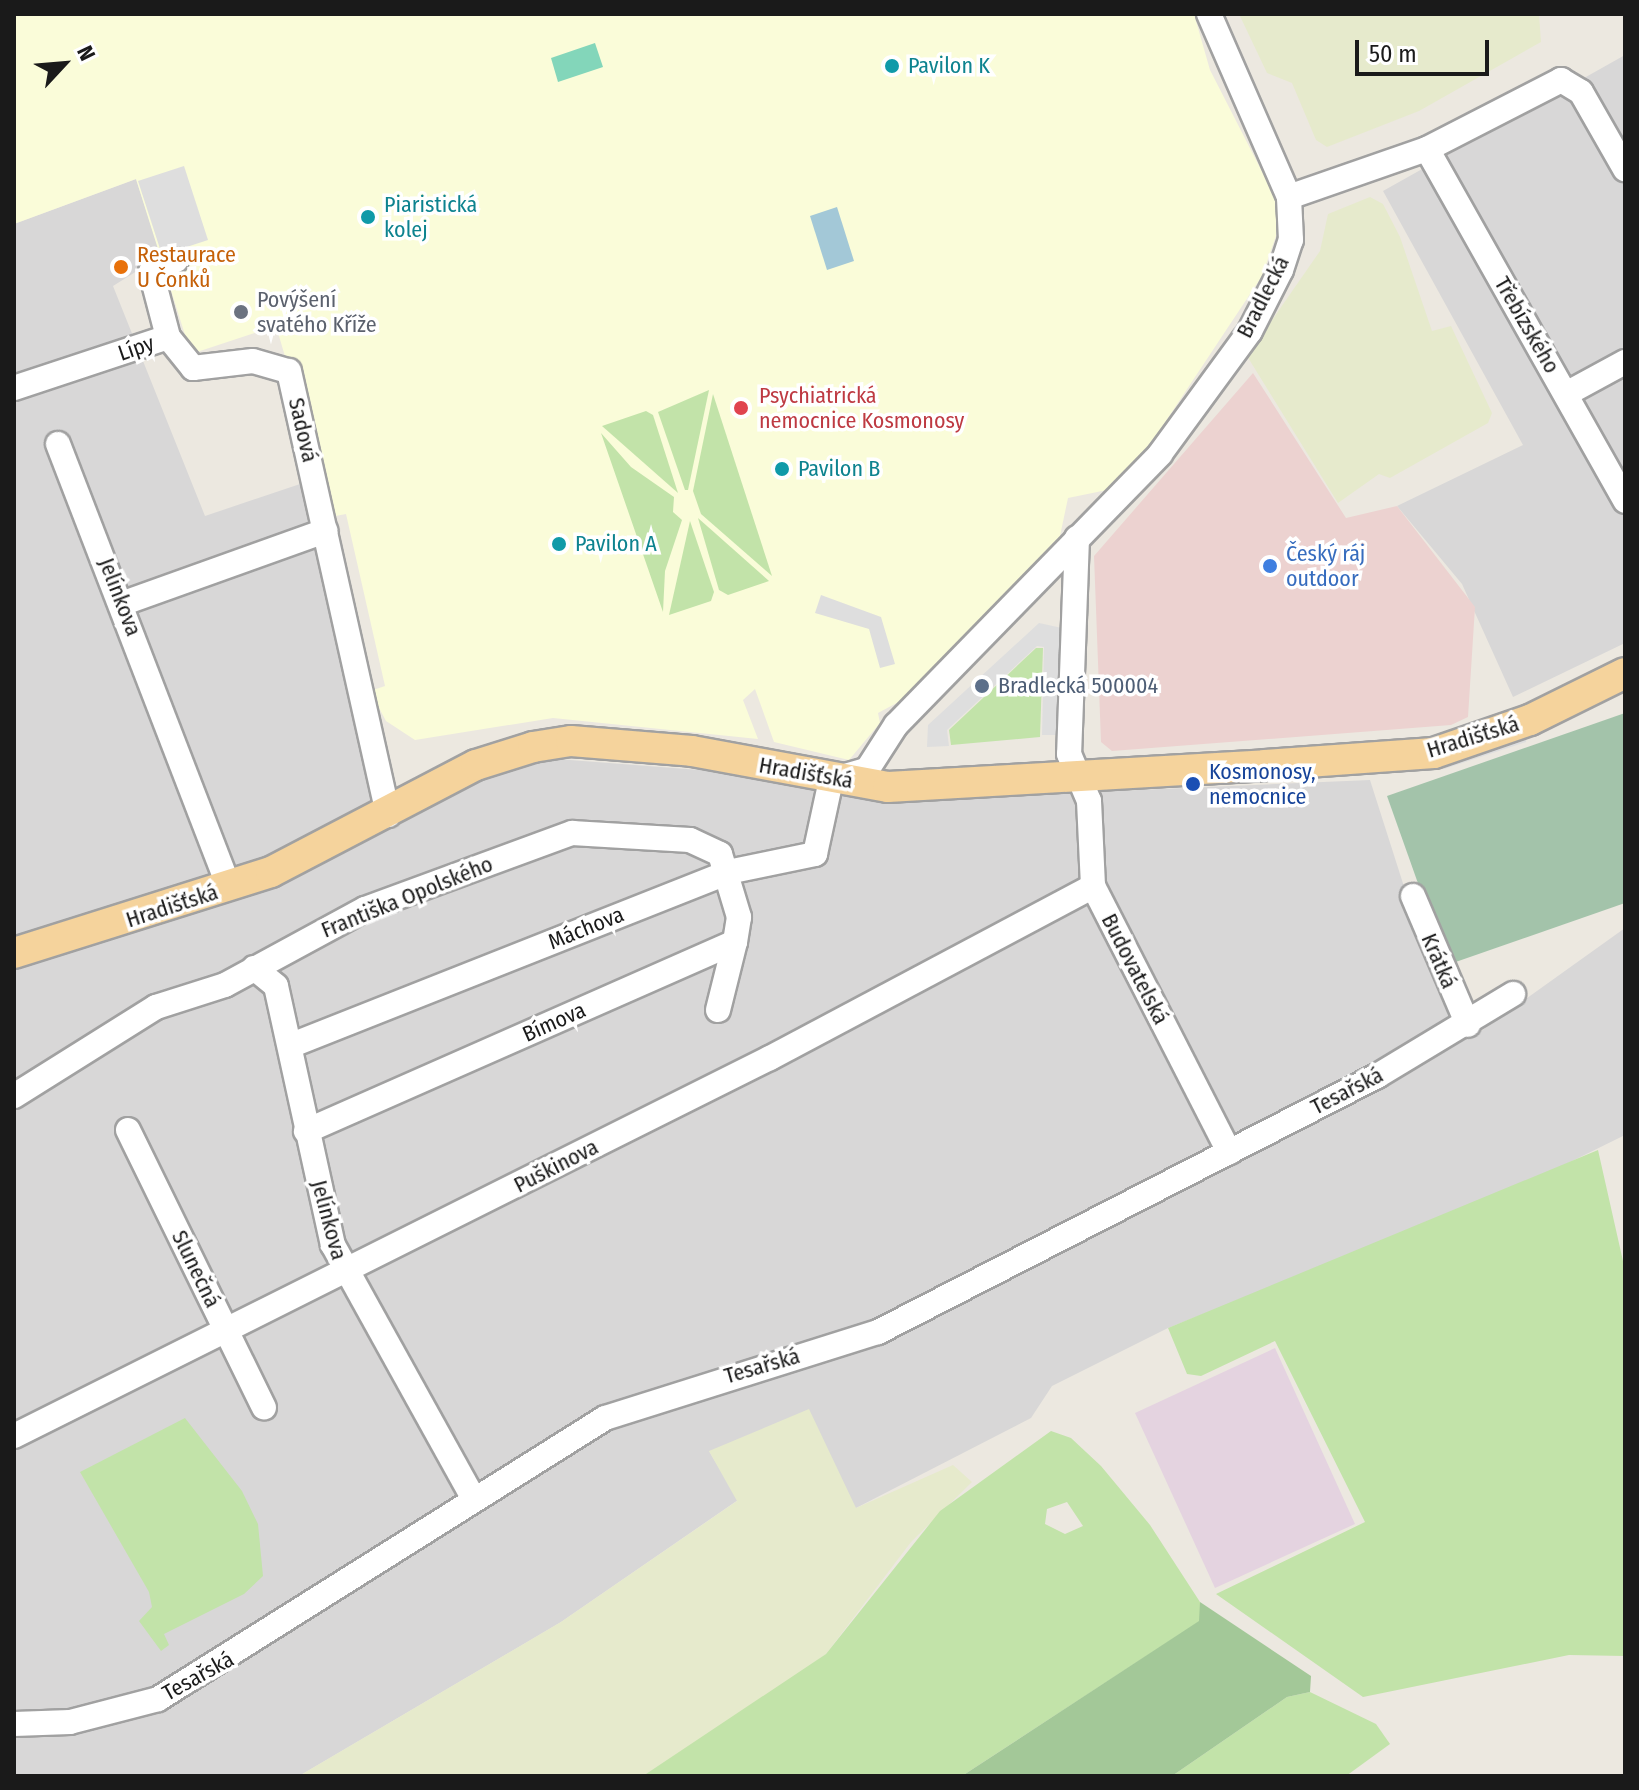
<!DOCTYPE html>
<html>
<head>
<meta charset="utf-8">
<style>
  body { margin:0 }
  #map { position:relative; width:1639px; height:1790px; overflow:hidden; background:#ece8e0; font-family:"Fira Sans Condensed",sans-serif }
  div>[style] { position:absolute }
  .residential>* { inset:0; background:#d8d7d7 }
  .commercial>* { inset:0; background:#ecd2d0 }
  .industrial>* { inset:0; background:#e4d3e0 }
  .education>* { inset:0; background:#fafcd9 }
  .farmland>* { inset:0; background:#e6eacc }
  .grass>* { inset:0; background:#c2e3a9 }
  .forest>* { inset:0; background:#a3c898 }
  .cemetery>* { inset:0; background:#a3c3aa }
  .pitch>* { inset:0; background:#83d6ba }
  .parking>* { inset:0; background:#dedede }
  .water>* { inset:0; background:#a3c8d7 }
  .roads { filter:drop-shadow(2px 0 #a1a1a1) drop-shadow(-2px 0 #a1a1a1) drop-shadow(0 2px #a1a1a1) drop-shadow(0 -2px #a1a1a1) }
  .minor>* { height:24px; margin:-12px; padding:0 12px; transform-origin:12px; border-radius:12px; background:#fff }
  .major>* { height:30px; margin:-15px; padding:0 15px; transform-origin:15px; border-radius:15px; background:#f5d39c }
  .dots>* { width:22px; height:22px; translate:-50% -50%; box-sizing:border-box; border:4px solid #fff; border-radius:50% }
  span { translate:-50% -50%; white-space:nowrap; text-align:center; line-height:1.15; -webkit-text-stroke:7px #fff; paint-order:stroke }
  .culture-label { font-size:22px; color:#0d838f }
  .left { translate:0 -50%; text-align:left }
  .food-label { font-size:22px; color:#c56008 }
  .street-label { font-size:22px; color:#1a1a1a }
  .worship-label { font-size:22px; color:#5b616d }
  .health-label { font-size:22px; color:#be3a42 }
  .shop-label { font-size:22px; color:#366cbe }
  .service-label { font-size:22px; color:#4e5e75 }
  .transit-label { font-size:22px; color:#164399 }
  .frame { position:absolute; inset:0; border:16px solid #1a1a1a; pointer-events:none }
  .north { position:absolute; left:24px; top:24px; width:80px; height:80px; -webkit-text-stroke:6px #fff; paint-order:stroke; rotate:64deg; font-size:22px; font-weight:700; line-height:32px; text-align:center; color:#1a1a1a }
  .north::after { content:''; display:block; margin:auto; width:28px; height:36px; background:#1a1a1a; clip-path:polygon(50% 0,100% 100%,50% 72%,0 100%) }
  .scale { position:absolute; left:1355px; top:40px; width:134px; height:36px; box-sizing:border-box; border:4px solid #1a1a1a; border-top:0; padding-left:10px; font-size:24px; line-height:28px; white-space:nowrap; color:#1a1a1a; -webkit-text-stroke:6px #fff; paint-order:stroke }
</style>
</head>
<body>
<div id="map">
  <div class="residential">
    <i style="clip-path:polygon(1625px 55px,1625px 643px,1513px 697px,1462px 584px,1397px 506px,1523px 445px,1383px 191px)"></i>
    <i style="clip-path:polygon(136px 179px,161px 256px,113px 286px,205px 516px,306px 482px,377px 797px,271px 857px,14px 937px,14px 224px)"></i>
    <i style="clip-path:polygon(557px 759px,765px 775px,885px 801px,1370px 780px,1422px 943px,1470px 1039px,1625px 928px,1625px 1135px,1499px 1197px,1168px 1328px,1052px 1386px,1031px 1418px,856px 1508px,709px 1451px,738px 1500px,561px 1622px,299px 1776px,14px 1776px,14px 965px,247px 894px,499px 773px)"></i>
  </div>
  <div class="commercial">
    <i style="clip-path:polygon(1253px 373px,1346px 518px,1397px 506px,1475px 607px,1468px 717px,1451px 725px,1112px 751px,1101px 742px,1094px 556px)"></i>
  </div>
  <div class="industrial">
    <i style="clip-path:polygon(1275px 1348px,1355px 1524px,1215px 1588px,1135px 1413px)"></i>
  </div>
  <div class="education">
    <i style="clip-path:polygon(14px 14px,1194px 14px,1210px 70px,1276px 199px,1276px 236px,1262px 276px,1144px 454px,1107px 490px,1068px 498px,1060px 536px,904px 699px,878px 713px,880px 723px,849px 760px,774px 742px,755px 689px,743px 700px,758px 739px,553px 718px,415px 740px,386px 721px,370px 691px,385px 686px,346px 514px,330px 517px,297px 360px,287px 363px,276px 326px,191px 354px,136px 179px,14px 224px)"></i>
  </div>
  <div class="farmland">
    <i style="clip-path:polygon(1239px 14px,1539px 14px,1541px 42px,1419px 111px,1327px 147px,1316px 140px,1292px 83px,1267px 73px)"></i>
    <i style="clip-path:polygon(1370px 197px,1383px 204px,1400px 237px,1432px 331px,1451px 326px,1492px 413px,1488px 423px,1390px 478px,1379px 474px,1338px 503px,1247px 356px,1320px 251px,1328px 214px)"></i>
    <i style="clip-path:polygon(809px 1409px,856px 1508px,953px 1465px,972px 1482px,911px 1542px,826px 1654px,739px 1717px,643px 1776px,299px 1776px,561px 1622px,737px 1501px,709px 1451px)"></i>
  </div>
  <div class="grass">
    <i style="clip-path:polygon(709px 390px,688px 490px,685px 490px,658px 412px)"></i>
    <i style="clip-path:polygon(713px 394px,772px 576px,701px 514px,693px 491px)"></i>
    <i style="clip-path:polygon(646px 411px,653px 415px,678px 493px,602px 426px)"></i>
    <i style="clip-path:polygon(601px 433px,631px 467px,674px 497px,673px 512px,682px 520px,665px 571px,663px 612px)"></i>
    <i style="clip-path:polygon(698px 518px,769px 581px,728px 595px,719px 590px)"></i>
    <i style="clip-path:polygon(690px 521px,714px 592px,711px 601px,669px 615px)"></i>
    <i style="clip-path:polygon(1036px 648px,1043px 648px,1040px 737px,951px 745px,949px 730px)"></i>
    <i style="clip-path:polygon(1598px 1150px,1625px 1270px,1625px 1656px,1569px 1655px,1363px 1697px,1216px 1594px,1365px 1522px,1275px 1341px,1201px 1376px,1187px 1374px,1168px 1328px)"></i>
    <i style="clip-path:polygon(185px 1418px,242px 1491px,258px 1524px,263px 1576px,244px 1594px,164px 1634px,169px 1645px,161px 1651px,139px 1621px,152px 1607px,149px 1592px,80px 1472px)"></i>
    <i style="clip-path:polygon(evenodd,1051px 1431px,1071px 1438px,1101px 1466px,1150px 1525px,1200px 1602px,1200px 1621px,962px 1776px,643px 1776px,826px 1654px,940px 1511px,1051px 1431px,1067px 1502px,1083px 1526px,1065px 1534px,1045px 1524px,1047px 1509px,1067px 1502px)"></i>
    <i style="clip-path:polygon(1310px 1692px,1376px 1724px,1390px 1744px,1346px 1776px,1172px 1776px,1287px 1697px)"></i>
  </div>
  <div class="forest">
    <i style="clip-path:polygon(1200px 1602px,1311px 1676px,1310px 1692px,1287px 1697px,1172px 1776px,962px 1776px,1199px 1621px)"></i>
  </div>
  <div class="cemetery">
    <i style="clip-path:polygon(1625px 713px,1625px 903px,1447px 965px,1387px 796px)"></i>
  </div>
  <div class="pitch">
    <i style="clip-path:polygon(595px 43px,603px 67px,558px 82px,551px 58px)"></i>
  </div>
  <div class="parking">
    <i style="clip-path:polygon(184px 166px,208px 240px,162px 255px,138px 181px)"></i>
    <i style="clip-path:polygon(821px 595px,881px 617px,895px 664px,880px 668px,869px 629px,815px 613px)"></i>
    <i style="clip-path:polygon(1039px 623px,1062px 628px,1062px 735px,1042px 735px,1044px 647px,1037px 646px,947px 730px,949px 746px,927px 747px,928px 725px)"></i>
    <i style="clip-path:polygon(1527px 731px,1526px 742px,1444px 769px,1438px 763px)"></i>
  </div>
  <div class="water">
    <i style="clip-path:polygon(837px 207px,854px 261px,827px 270px,810px 216px)"></i>
  </div>
  <div class="roads">
    <div class="minor">
      <i style="left:1427px;top:149px;width:404px;rotate:60.6deg"></i>
      <i style="left:1289px;top:197px;width:146px;rotate:-19.2deg"></i>
      <i style="left:1427px;top:149px;width:151px;rotate:-27.2deg"></i>
      <i style="left:1561px;top:80px;width:23px;rotate:31deg"></i>
      <i style="left:1581px;top:92px;width:89px;rotate:60.3deg"></i>
      <i style="left:176px;top:260px;width:28px;rotate:154deg"></i>
      <i style="left:151px;top:272px;width:67px;rotate:75.3deg"></i>
      <i style="left:168px;top:337px;width:40px;rotate:51deg"></i>
      <i style="left:193px;top:368px;width:60px;rotate:-6.7deg"></i>
      <i style="left:253px;top:361px;width:37px;rotate:16deg"></i>
      <i style="left:289px;top:371px;width:455px;rotate:77.4deg"></i>
      <i style="left:14px;top:388px;width:162px;rotate:-18.3deg"></i>
      <i style="left:1566px;top:394px;width:67px;rotate:-28.5deg"></i>
      <i style="left:58px;top:444px;width:475px;rotate:68.9deg"></i>
      <i style="left:1077px;top:538px;width:216px;rotate:92.1deg"></i>
      <i style="left:1069px;top:754px;width:51px;rotate:66.9deg"></i>
      <i style="left:1089px;top:801px;width:85px;rotate:87.3deg"></i>
      <i style="left:1093px;top:886px;width:299px;rotate:62.9deg"></i>
      <i style="left:124px;top:603px;width:214px;rotate:-19.7deg"></i>
      <i style="left:1413px;top:896px;width:140px;rotate:66.9deg"></i>
      <i style="left:254px;top:968px;width:28px;rotate:39deg"></i>
      <i style="left:276px;top:986px;width:265px;rotate:77.6deg"></i>
      <i style="left:333px;top:1245px;width:291px;rotate:61deg"></i>
      <i style="left:718px;top:1010px;width:70px;rotate:-76deg"></i>
      <i style="left:292px;top:1045px;width:469px;rotate:-21.6deg"></i>
      <i style="left:728px;top:872px;width:89px;rotate:-11.7deg"></i>
      <i style="left:815px;top:854px;width:76px;rotate:-77.8deg"></i>
      <i style="left:831px;top:780px;width:37px;rotate:-16deg"></i>
      <i style="left:867px;top:770px;width:54px;rotate:-57.2deg"></i>
      <i style="left:896px;top:725px;width:378px;rotate:-45.7deg"></i>
      <i style="left:1160px;top:454px;width:152px;rotate:-53.8deg"></i>
      <i style="left:1250px;top:331px;width:68px;rotate:-63.1deg"></i>
      <i style="left:1281px;top:270px;width:32px;rotate:-72deg"></i>
      <i style="left:1291px;top:240px;width:43px;rotate:-92.7deg"></i>
      <i style="left:1289px;top:197px;width:200px;rotate:-113.6deg"></i>
      <i style="left:14px;top:1096px;width:168px;rotate:-32.1deg"></i>
      <i style="left:156px;top:1007px;width:72px;rotate:-17.7deg"></i>
      <i style="left:225px;top:985px;width:159px;rotate:-28.5deg"></i>
      <i style="left:365px;top:909px;width:221px;rotate:-20.2deg"></i>
      <i style="left:572px;top:833px;width:118px;rotate:3.4deg"></i>
      <i style="left:690px;top:840px;width:33px;rotate:25deg"></i>
      <i style="left:720px;top:854px;width:66px;rotate:73.2deg"></i>
      <i style="left:739px;top:917px;width:25px;rotate:99deg"></i>
      <i style="left:735px;top:942px;width:469px;rotate:156.2deg"></i>
      <i style="left:128px;top:1130px;width:309px;rotate:63.9deg"></i>
      <i style="left:14px;top:1436px;width:845px;rotate:-26.57deg"></i>
      <i style="left:770px;top:1058px;width:366px;rotate:-28deg"></i>
      <i style="left:14px;top:1724px;width:56px;rotate:-2deg"></i>
      <i style="left:70px;top:1722px;width:91px;rotate:-14.6deg"></i>
      <i style="left:158px;top:1699px;width:528px;rotate:-32.15deg"></i>
      <i style="left:605px;top:1418px;width:286px;rotate:-17.5deg"></i>
      <i style="left:878px;top:1332px;width:561px;rotate:-27.16deg"></i>
      <i style="left:1377px;top:1076px;width:159px;rotate:-31.1deg"></i>
    </div>
    <div class="major">
      <i style="left:14px;top:953px;width:269px;rotate:-17.5deg"></i>
      <i style="left:271px;top:872px;width:231px;rotate:-27.6deg"></i>
      <i style="left:476px;top:765px;width:60px;rotate:-17.5deg"></i>
      <i style="left:533px;top:747px;width:38px;rotate:-9deg"></i>
      <i style="left:571px;top:741px;width:121px;rotate:4.7deg"></i>
      <i style="left:692px;top:751px;width:199px;rotate:10.4deg"></i>
      <i style="left:888px;top:787px;width:378px;rotate:-3.3deg"></i>
      <i style="left:1265px;top:765px;width:169px;rotate:-4.1deg"></i>
      <i style="left:1434px;top:753px;width:102px;rotate:-19deg"></i>
      <i style="left:1530px;top:720px;width:106px;rotate:-26.3deg"></i>
    </div>
  </div>
  <div class="dots">
    <i style="left:892px;top:66px;background:#0f9aa8"></i>
    <i style="left:368px;top:217px;background:#0f9aa8"></i>
    <i style="left:121px;top:267px;background:#e8710a"></i>
    <i style="left:241px;top:312px;background:#6b7280"></i>
    <i style="left:741px;top:408px;background:#e0444e"></i>
    <i style="left:782px;top:469px;background:#0f9aa8"></i>
    <i style="left:559px;top:544px;background:#0f9aa8"></i>
    <i style="left:1270px;top:566px;background:#3f7fe0"></i>
    <i style="left:982px;top:686px;background:#5c6f8a"></i>
    <i style="left:1193px;top:784px;background:#1a4fb4"></i>
  </div>
  <div class="culture-label">
    <span class="left" style="left:908px;top:66px">Pavilon K</span>
    <span class="left" style="left:384px;top:217px">Piaristická<br>kolej</span>
    <span class="left" style="left:798px;top:469px">Pavilon B</span>
    <span class="left" style="left:575px;top:544px">Pavilon A</span>
  </div>
  <div class="food-label">
    <span class="left" style="left:137px;top:267px">Restaurace<br>U Čonků</span>
  </div>
  <div class="street-label">
    <span style="left:1263px;top:297px;rotate:-63deg">Bradlecká</span>
    <span style="left:1527px;top:325px;rotate:60deg">Třebízského</span>
    <span style="left:136px;top:348px;rotate:-19deg">Lípy</span>
    <span style="left:303px;top:430px;rotate:77deg">Sadová</span>
    <span style="left:120px;top:597px;rotate:69deg">Jelínkova</span>
    <span style="left:1473px;top:737px;rotate:-17deg">Hradišťská</span>
    <span style="left:806px;top:773px;rotate:10deg">Hradišťská</span>
    <span style="left:407px;top:897px;rotate:-22deg">Františka Opolského</span>
    <span style="left:172px;top:906px;rotate:-18deg">Hradišťská</span>
    <span style="left:586px;top:928px;rotate:-22deg">Máchova</span>
    <span style="left:1439px;top:961px;rotate:67deg">Krátká</span>
    <span style="left:1135px;top:969px;rotate:63deg">Budovatelská</span>
    <span style="left:554px;top:1022px;rotate:-24deg">Bímova</span>
    <span style="left:1347px;top:1091px;rotate:-27deg">Tesařská</span>
    <span style="left:556px;top:1166px;rotate:-27deg">Puškinova</span>
    <span style="left:329px;top:1220px;rotate:75deg">Jelínkova</span>
    <span style="left:196px;top:1269px;rotate:64deg">Slunečná</span>
    <span style="left:762px;top:1366px;rotate:-16deg">Tesařská</span>
    <span style="left:198px;top:1676px;rotate:-29deg">Tesařská</span>
  </div>
  <div class="worship-label">
    <span class="left" style="left:257px;top:312px">Povýšení<br>svatého Kříže</span>
  </div>
  <div class="health-label">
    <span class="left" style="left:759px;top:408px">Psychiatrická<br>nemocnice Kosmonosy</span>
  </div>
  <div class="shop-label">
    <span class="left" style="left:1286px;top:566px">Český ráj<br>outdoor</span>
  </div>
  <div class="service-label">
    <span class="left" style="left:998px;top:686px">Bradlecká 500004</span>
  </div>
  <div class="transit-label">
    <span class="left" style="left:1209px;top:784px">Kosmonosy,<br>nemocnice</span>
  </div>
  <div class="frame"></div>
  <div class="north">N</div>
  <div class="scale">50 m</div>
</div>
</body>
</html>
